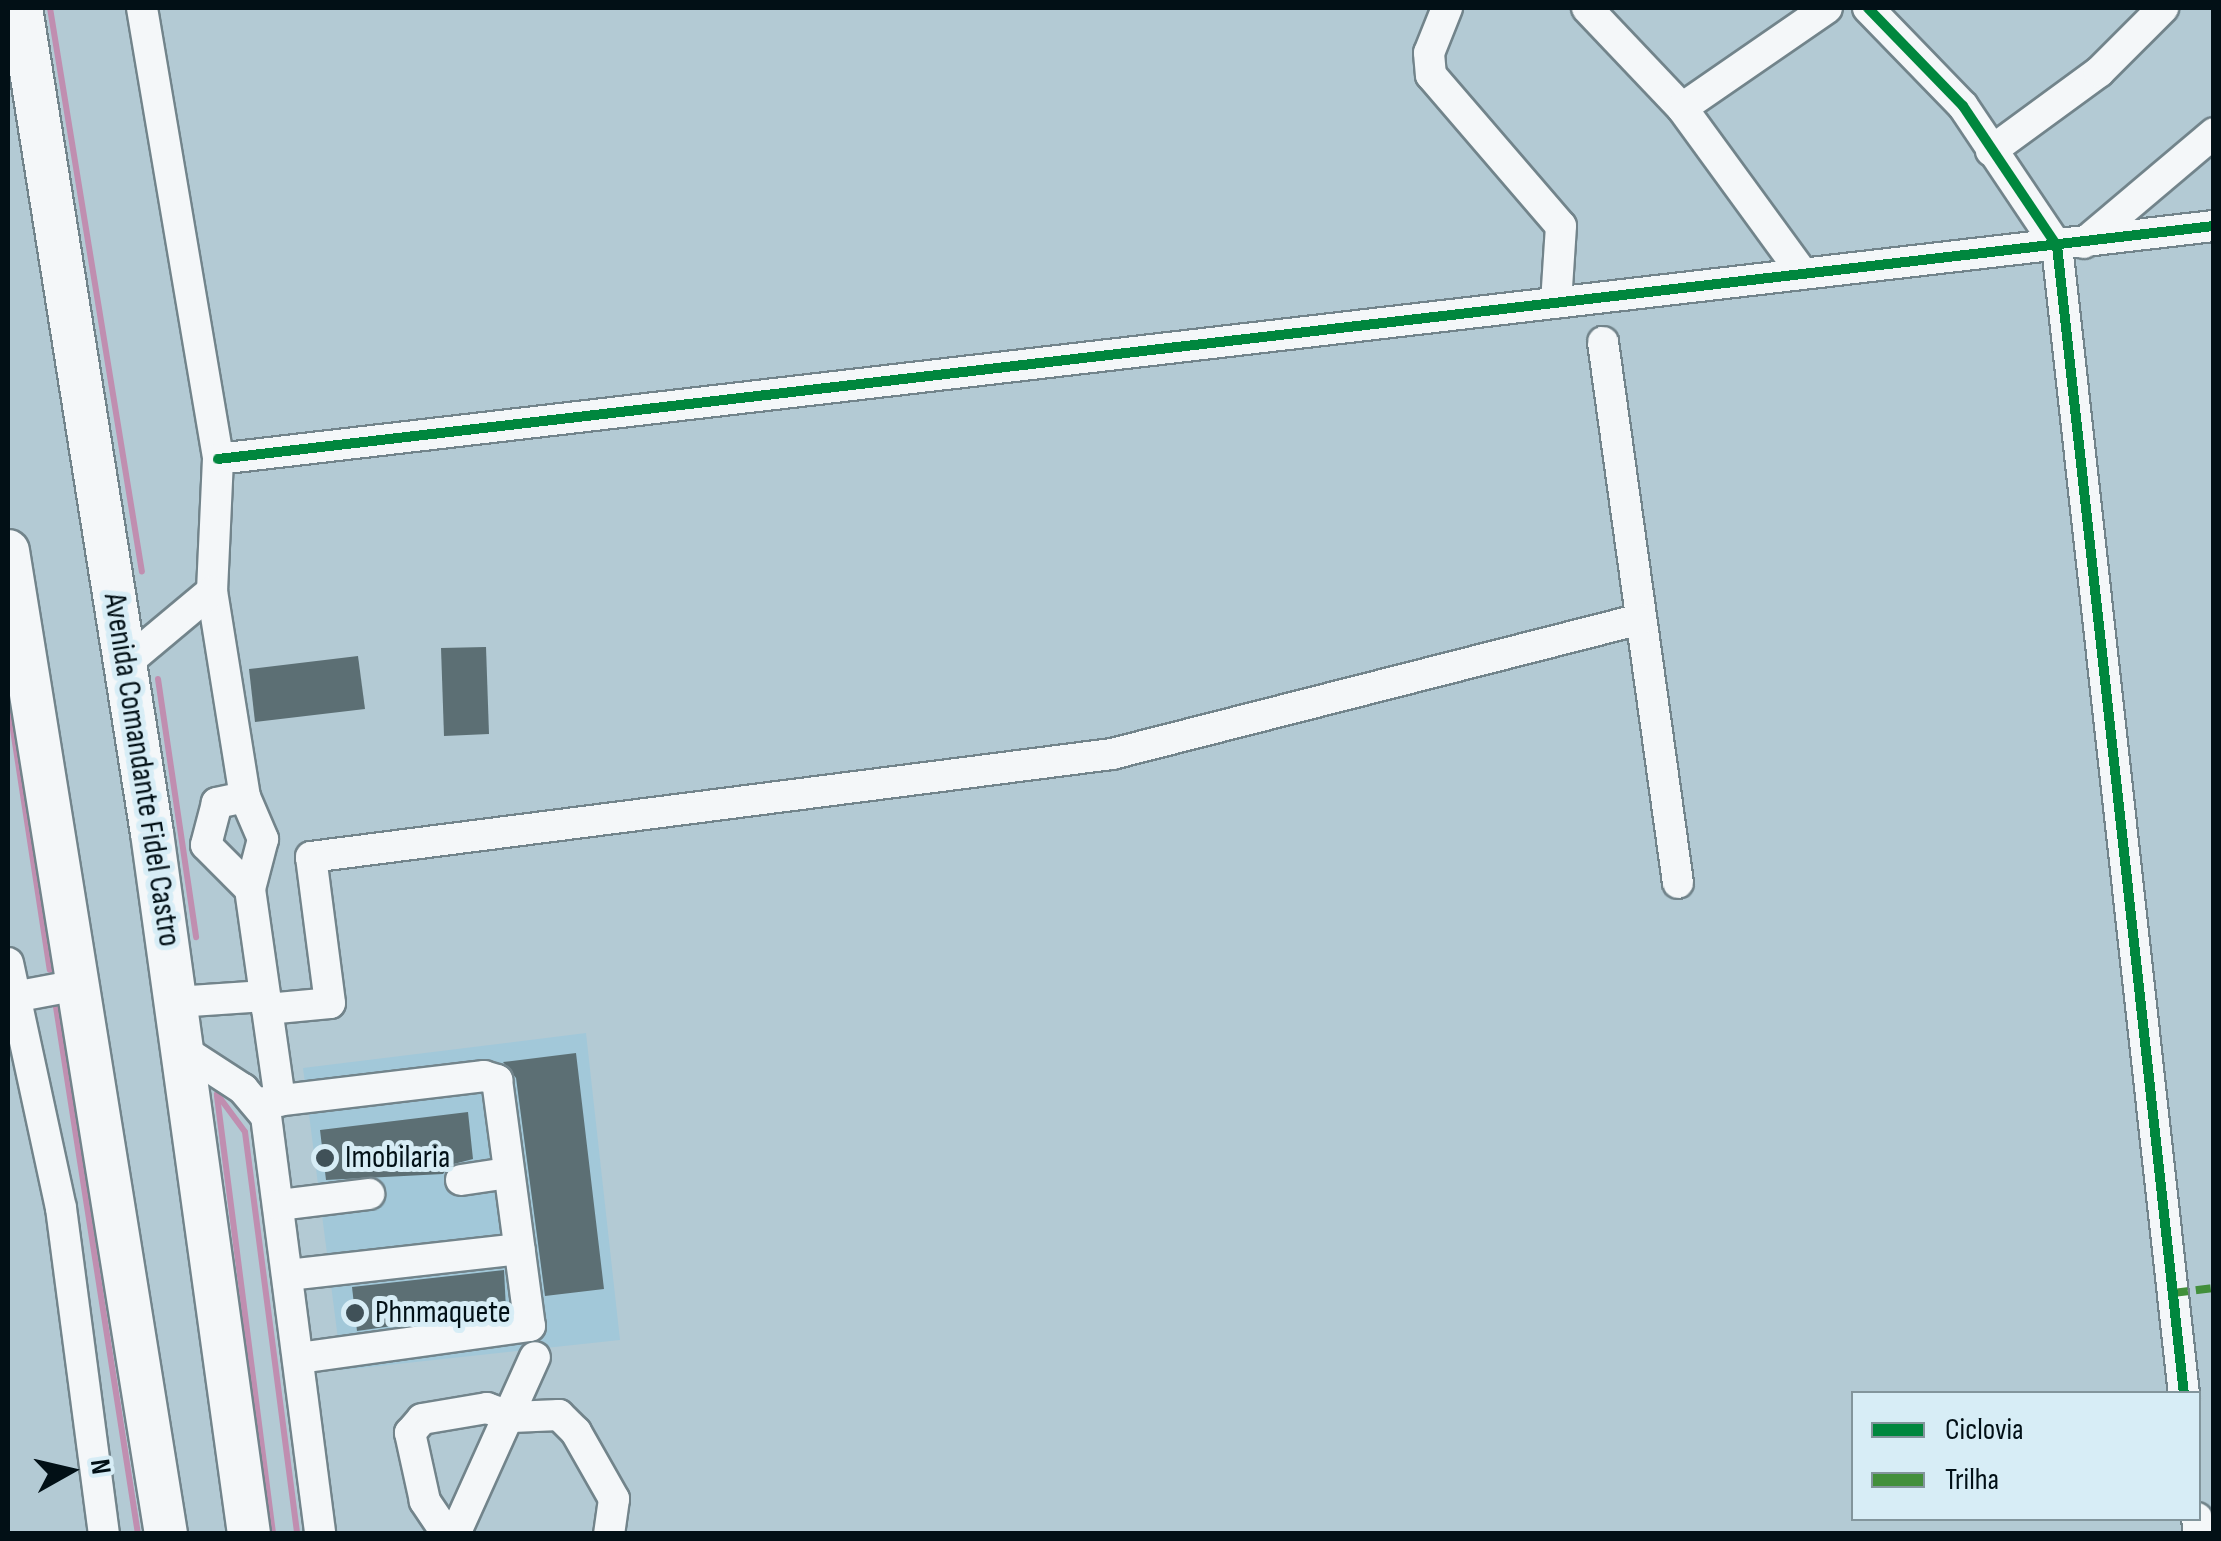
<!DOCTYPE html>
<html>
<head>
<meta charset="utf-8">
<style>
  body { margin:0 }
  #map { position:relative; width:2221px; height:1541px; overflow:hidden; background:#b3cad4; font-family:"Sofia Sans Condensed",sans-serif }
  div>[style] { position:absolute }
  .built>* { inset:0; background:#a2c8d9 }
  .stream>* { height:6px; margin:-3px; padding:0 3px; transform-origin:3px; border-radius:3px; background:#c08eb0 }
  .building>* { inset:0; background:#5c6f74 }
  .roads { filter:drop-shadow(2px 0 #72848b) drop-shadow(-2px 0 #72848b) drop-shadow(0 2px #72848b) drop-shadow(0 -2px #72848b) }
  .minor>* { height:30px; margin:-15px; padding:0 15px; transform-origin:15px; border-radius:15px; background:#f4f7f9 }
  .highway>* { height:42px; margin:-21px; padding:0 21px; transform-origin:21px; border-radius:21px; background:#f4f7f9 }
  .quiet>* { height:8px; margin-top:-4px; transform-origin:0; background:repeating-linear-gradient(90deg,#428f3b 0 15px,transparent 0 23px) }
  .cycleway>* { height:10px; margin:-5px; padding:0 5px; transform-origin:5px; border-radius:5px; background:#00873e }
  .dots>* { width:28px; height:28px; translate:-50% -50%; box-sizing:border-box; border:5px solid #d7edf6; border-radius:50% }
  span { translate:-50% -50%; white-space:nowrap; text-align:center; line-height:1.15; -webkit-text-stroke:10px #d7edf6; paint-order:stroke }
  .street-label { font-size:32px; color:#021016 }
  .poi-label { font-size:32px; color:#021016 }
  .left { translate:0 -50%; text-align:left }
  .frame { position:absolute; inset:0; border:10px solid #021016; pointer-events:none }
  .legend { position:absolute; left:1851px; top:1391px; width:350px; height:130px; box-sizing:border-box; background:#d7edf6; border:2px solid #82959c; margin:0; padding:12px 18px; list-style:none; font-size:30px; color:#021016 }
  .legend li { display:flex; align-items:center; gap:20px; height:50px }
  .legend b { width:50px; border:2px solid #82959c }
  .north { position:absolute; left:20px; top:1421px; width:100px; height:100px; -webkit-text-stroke:8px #d7edf6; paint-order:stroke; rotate:82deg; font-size:28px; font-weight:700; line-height:40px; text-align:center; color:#021016 }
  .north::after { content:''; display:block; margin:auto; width:35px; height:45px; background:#021016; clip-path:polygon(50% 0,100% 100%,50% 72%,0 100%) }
</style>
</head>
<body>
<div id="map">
  <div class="built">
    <i style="clip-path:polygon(586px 1033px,620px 1340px,342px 1370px,303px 1068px)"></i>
  </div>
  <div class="stream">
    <i style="left:50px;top:8px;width:571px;rotate:80.74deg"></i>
    <i style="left:158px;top:679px;width:261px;rotate:81.6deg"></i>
    <i style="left:8px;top:697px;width:276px;rotate:81.3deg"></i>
    <i style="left:56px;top:1007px;width:533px;rotate:81.16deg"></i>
    <i style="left:217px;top:1094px;width:47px;rotate:53.6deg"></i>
    <i style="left:245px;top:1132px;width:405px;rotate:82.6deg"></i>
    <i style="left:217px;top:1096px;width:442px;rotate:82.7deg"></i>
  </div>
  <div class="building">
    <i style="clip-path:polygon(486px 647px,489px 734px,444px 736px,441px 648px)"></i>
    <i style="clip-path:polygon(358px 656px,365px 709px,255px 722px,249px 669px)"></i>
    <i style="clip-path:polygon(576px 1053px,604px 1289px,545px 1296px,516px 1078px,503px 1062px)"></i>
    <i style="clip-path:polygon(468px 1112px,473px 1159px,450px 1165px,443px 1174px,326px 1180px,320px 1130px)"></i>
    <i style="clip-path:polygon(504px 1270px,506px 1310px,357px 1331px,352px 1287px)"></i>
  </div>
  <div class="roads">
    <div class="minor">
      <i style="left:142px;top:8px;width:457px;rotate:80.4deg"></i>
      <i style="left:218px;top:459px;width:132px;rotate:92.6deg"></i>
      <i style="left:212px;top:591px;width:209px;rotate:80.9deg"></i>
      <i style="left:245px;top:797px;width:46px;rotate:66.8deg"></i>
      <i style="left:263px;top:839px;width:52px;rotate:104.6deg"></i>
      <i style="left:250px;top:889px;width:214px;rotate:81.9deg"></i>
      <i style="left:1447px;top:8px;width:48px;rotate:111.8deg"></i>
      <i style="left:1429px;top:53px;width:22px;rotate:85deg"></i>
      <i style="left:1431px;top:75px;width:199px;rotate:49.3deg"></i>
      <i style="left:1561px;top:226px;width:77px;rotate:93.7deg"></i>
      <i style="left:1587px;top:8px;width:138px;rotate:46.5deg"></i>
      <i style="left:1682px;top:108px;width:202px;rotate:53.9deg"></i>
      <i style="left:1868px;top:8px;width:136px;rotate:45.9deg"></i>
      <i style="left:1963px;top:106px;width:169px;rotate:56.1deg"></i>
      <i style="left:2057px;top:246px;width:1155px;rotate:83.69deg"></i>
      <i style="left:1682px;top:108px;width:176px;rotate:-34.6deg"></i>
      <i style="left:1991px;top:151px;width:134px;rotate:-36.2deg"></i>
      <i style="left:2099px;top:72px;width:91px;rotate:-45deg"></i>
      <i style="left:2084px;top:243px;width:170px;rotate:-40.2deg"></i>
      <i style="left:1603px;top:342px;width:546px;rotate:82.11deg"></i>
      <i style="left:218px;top:459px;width:2010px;rotate:-6.66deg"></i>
      <i style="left:126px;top:663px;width:112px;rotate:-39.9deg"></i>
      <i style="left:245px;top:797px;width:29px;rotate:168deg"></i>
      <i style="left:217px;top:803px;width:43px;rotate:104.7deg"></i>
      <i style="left:206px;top:845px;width:62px;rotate:45deg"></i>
      <i style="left:8px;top:963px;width:251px;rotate:77.8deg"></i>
      <i style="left:61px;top:1208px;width:329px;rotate:82.5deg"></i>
      <i style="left:14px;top:997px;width:65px;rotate:-10.6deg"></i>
      <i style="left:176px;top:1002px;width:89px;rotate:-3.9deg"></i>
      <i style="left:267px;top:1009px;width:63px;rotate:-5.4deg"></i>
      <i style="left:330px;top:1003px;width:147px;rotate:-97.4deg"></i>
      <i style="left:311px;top:857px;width:808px;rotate:-7.33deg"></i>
      <i style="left:1112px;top:754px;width:546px;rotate:-14.32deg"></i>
      <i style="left:183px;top:1050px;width:72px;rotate:33deg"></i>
      <i style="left:243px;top:1089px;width:35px;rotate:50deg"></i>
      <i style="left:266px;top:1116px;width:421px;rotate:82.6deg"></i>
      <i style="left:258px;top:1103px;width:228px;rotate:-6.8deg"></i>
      <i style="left:484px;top:1076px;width:14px;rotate:17deg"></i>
      <i style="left:497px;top:1080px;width:248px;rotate:82.4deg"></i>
      <i style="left:530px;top:1326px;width:234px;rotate:172.1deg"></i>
      <i style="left:461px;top:1180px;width:48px;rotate:-8.5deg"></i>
      <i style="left:279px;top:1205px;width:91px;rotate:-7deg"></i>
      <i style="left:288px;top:1275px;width:233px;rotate:-6.4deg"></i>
      <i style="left:2197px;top:1518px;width:16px;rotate:83deg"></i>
      <i style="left:447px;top:1534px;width:40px;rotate:-124deg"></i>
      <i style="left:425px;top:1501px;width:70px;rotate:-102.4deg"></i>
      <i style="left:410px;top:1433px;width:18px;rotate:-49deg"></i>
      <i style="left:422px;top:1419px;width:66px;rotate:-9.6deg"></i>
      <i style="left:487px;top:1408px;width:27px;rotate:20deg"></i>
      <i style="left:512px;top:1417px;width:47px;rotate:-2.4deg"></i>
      <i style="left:559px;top:1415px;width:24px;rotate:45deg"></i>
      <i style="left:576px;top:1432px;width:77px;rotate:60.4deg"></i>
      <i style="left:614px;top:1499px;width:35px;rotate:98deg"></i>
      <i style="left:455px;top:1534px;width:194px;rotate:-65.7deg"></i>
    </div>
    <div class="highway">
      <i style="left:21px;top:8px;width:835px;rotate:80.98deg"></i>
      <i style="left:152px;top:833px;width:708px;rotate:82.12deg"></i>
      <i style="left:8px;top:551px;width:996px;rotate:80.87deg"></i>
    </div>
  </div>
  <div class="quiet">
    <i style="left:2173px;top:1293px;width:41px;rotate:-7deg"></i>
  </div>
  <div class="cycleway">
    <i style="left:1868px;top:8px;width:136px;rotate:45.9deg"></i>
    <i style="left:1963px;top:106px;width:169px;rotate:56.1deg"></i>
    <i style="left:2057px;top:246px;width:1155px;rotate:83.69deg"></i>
    <i style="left:218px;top:459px;width:2010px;rotate:-6.66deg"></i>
  </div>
  <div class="dots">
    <i style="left:325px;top:1158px;background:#405158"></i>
    <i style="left:355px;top:1313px;background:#405158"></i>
  </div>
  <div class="street-label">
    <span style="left:141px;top:770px;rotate:81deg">Avenida Comandante Fidel Castro</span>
  </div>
  <div class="poi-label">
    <span class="left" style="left:345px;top:1158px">Imobilaria</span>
    <span class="left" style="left:375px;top:1313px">Phnmaquete</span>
  </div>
  <div class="frame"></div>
  <ul class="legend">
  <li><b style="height:12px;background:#00873e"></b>Ciclovia</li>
  <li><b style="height:12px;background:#428f3b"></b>Trilha</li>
  </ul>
  <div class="north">N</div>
</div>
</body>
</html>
